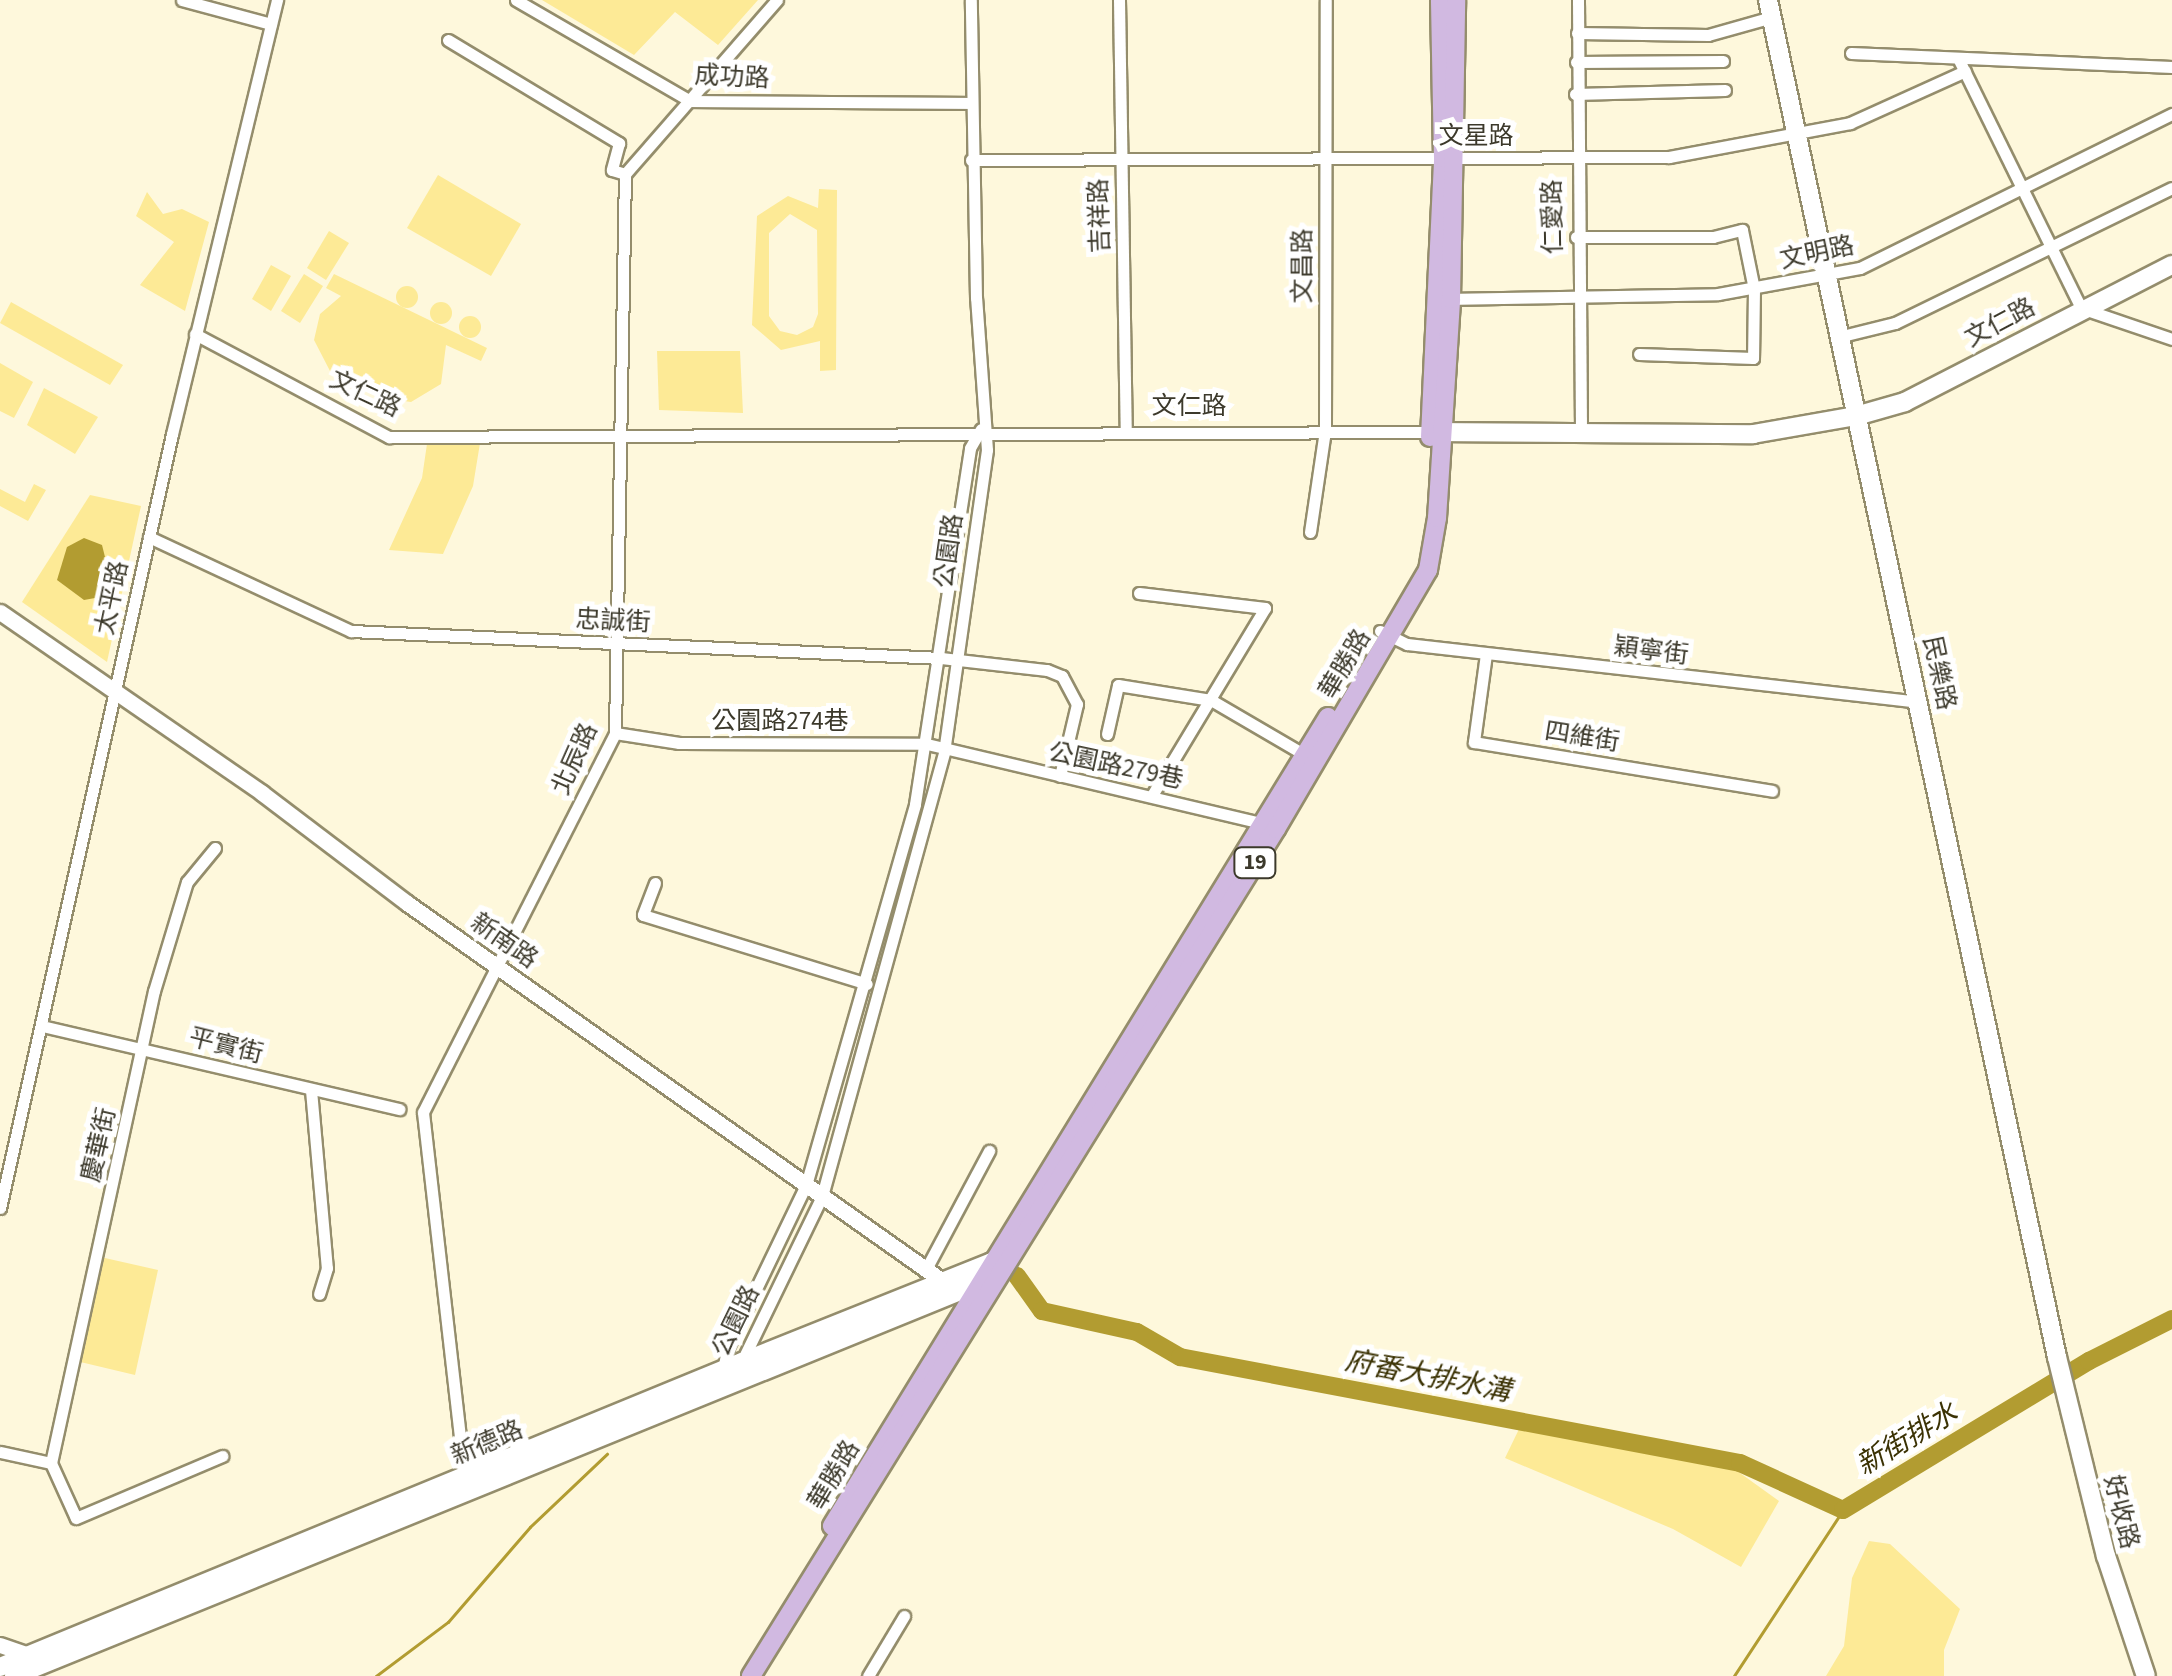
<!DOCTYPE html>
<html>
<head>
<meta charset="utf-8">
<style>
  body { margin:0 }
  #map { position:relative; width:2172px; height:1676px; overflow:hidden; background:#fef8dc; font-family:"Source Sans 3","Noto Sans TC",sans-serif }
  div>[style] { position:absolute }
  .green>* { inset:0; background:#fdea96 }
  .round { border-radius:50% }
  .water>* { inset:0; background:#b29c31 }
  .stream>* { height:2.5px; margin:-1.25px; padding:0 1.25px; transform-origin:1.25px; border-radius:1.25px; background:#b29c31 }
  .river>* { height:18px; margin:-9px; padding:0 9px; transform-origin:9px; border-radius:9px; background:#b29c31 }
  .roads { filter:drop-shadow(2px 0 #948d6c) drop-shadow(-2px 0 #948d6c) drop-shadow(0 2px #948d6c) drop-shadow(0 -2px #948d6c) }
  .minor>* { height:11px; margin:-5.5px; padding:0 5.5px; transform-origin:5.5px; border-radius:5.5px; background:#fff }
  .tertiary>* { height:15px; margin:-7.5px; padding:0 7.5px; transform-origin:7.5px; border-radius:7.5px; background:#fff }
  .secondary>* { height:18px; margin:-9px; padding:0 9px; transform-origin:9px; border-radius:9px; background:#fff }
  .primary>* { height:18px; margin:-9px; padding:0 9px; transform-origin:9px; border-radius:9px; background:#d1b9e1 }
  span { translate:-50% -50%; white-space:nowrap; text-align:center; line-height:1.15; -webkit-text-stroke:10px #fff; paint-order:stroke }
  .shield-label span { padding:2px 8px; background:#fff; border:2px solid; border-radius:8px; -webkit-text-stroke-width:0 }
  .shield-label { font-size:22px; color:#3c392b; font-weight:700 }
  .street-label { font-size:25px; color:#3c392b }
  .water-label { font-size:28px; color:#3b3204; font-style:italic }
</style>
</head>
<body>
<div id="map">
  <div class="green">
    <i style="clip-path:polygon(542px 0,758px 0,718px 45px,675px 12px,634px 55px)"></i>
    <i style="clip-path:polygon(438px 175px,521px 224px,491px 276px,407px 228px)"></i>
    <i style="clip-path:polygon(evenodd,819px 189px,837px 190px,836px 370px,820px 371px,820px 341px,781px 350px,752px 325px,757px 216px,788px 196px,818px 208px,819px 189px,790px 214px,817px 230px,818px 314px,813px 327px,797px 335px,780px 331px,769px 316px,769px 233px,790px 214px)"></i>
    <i style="clip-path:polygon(147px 192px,163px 214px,182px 209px,209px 222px,185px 311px,140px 285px,174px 242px,136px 216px)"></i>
    <i style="clip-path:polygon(329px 231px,349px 243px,326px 280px,307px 268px)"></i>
    <i style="clip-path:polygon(271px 265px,291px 276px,271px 311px,252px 299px)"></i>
    <i style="clip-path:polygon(304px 274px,323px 286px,300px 323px,281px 311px)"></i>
    <i style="clip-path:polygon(334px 274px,487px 348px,481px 361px,446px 345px,441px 384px,411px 402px,390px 399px,330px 371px,314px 340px,320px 314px,341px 296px,326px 288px)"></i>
    <i class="round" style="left:396px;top:286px;width:22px;height:22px"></i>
    <i class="round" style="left:430px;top:302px;width:22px;height:22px"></i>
    <i style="clip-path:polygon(11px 302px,123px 365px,110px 385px,0 323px)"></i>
    <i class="round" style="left:459px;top:316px;width:22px;height:22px"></i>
    <i style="clip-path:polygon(657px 351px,740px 351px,743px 413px,659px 410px)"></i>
    <i style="clip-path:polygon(0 363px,33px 382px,14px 418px,0 411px)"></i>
    <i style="clip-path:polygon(44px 388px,98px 417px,75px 454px,27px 425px)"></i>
    <i style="clip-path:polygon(428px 437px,481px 437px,473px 486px,443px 554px,389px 550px,422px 478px)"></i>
    <i style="clip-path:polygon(34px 484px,46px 490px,28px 521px,0 506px,0 489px,25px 502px)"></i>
    <i style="clip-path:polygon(90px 495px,141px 506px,107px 662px,22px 602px)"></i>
    <i style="clip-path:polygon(96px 1256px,158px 1270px,135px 1375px,72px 1360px)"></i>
    <i style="clip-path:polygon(1520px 1427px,1733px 1468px,1779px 1501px,1741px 1567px,1673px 1529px,1505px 1458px)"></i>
    <i style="clip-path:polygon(1869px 1541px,1890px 1544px,1960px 1609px,1944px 1650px,1944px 1676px,1826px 1676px,1844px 1646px,1852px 1578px)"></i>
  </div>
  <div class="water">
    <i style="clip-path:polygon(84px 538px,102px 545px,105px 557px,95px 598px,84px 600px,57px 580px,67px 547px)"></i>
  </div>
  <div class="stream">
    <i style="left:376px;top:1676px;width:90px;rotate:-36.9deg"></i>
    <i style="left:448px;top:1622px;width:125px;rotate:-49.2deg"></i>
    <i style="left:530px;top:1527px;width:106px;rotate:-43.5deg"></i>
    <i style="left:1734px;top:1676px;width:199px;rotate:-56.7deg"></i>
  </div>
  <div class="river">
    <i style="left:1017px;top:1276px;width:43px;rotate:54.5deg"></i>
    <i style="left:1042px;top:1311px;width:97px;rotate:12.5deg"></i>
    <i style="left:1137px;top:1332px;width:50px;rotate:30.2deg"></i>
    <i style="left:1180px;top:1357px;width:570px;rotate:10.72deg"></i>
    <i style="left:1740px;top:1463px;width:113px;rotate:24.5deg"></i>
    <i style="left:1843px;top:1510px;width:288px;rotate:-31.2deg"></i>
    <i style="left:2089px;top:1361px;width:93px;rotate:-26.8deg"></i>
  </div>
  <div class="roads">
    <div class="minor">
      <i style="left:182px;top:0;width:92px;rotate:15.1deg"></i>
      <i style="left:516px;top:0;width:201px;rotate:30.1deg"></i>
      <i style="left:690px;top:101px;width:282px;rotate:0.4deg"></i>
      <i style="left:1119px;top:0;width:431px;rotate:89.1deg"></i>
      <i style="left:1578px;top:0;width:433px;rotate:89.6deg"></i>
      <i style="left:1577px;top:33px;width:131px;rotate:0.9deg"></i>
      <i style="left:1708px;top:35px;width:66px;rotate:-15.7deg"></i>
      <i style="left:448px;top:40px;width:200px;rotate:31.1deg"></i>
      <i style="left:619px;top:143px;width:28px;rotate:105deg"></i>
      <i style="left:612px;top:170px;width:14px;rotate:17deg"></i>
      <i style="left:1851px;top:53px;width:321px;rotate:2.5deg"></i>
      <i style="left:1959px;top:60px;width:276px;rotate:63.8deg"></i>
      <i style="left:2081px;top:308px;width:96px;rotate:18.8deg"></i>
      <i style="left:1576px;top:62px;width:147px;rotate:-0.4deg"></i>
      <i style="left:1575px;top:94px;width:150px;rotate:-1.5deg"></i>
      <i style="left:971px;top:160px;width:698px;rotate:-0.25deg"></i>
      <i style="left:1669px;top:157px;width:184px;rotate:-10.6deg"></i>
      <i style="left:1850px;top:123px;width:126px;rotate:-24.3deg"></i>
      <i style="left:1576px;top:237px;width:137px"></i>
      <i style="left:1713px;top:237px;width:30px;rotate:-14deg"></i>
      <i style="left:1742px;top:230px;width:60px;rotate:78.5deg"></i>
      <i style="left:1754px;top:289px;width:69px;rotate:90.8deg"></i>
      <i style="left:1753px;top:358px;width:114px;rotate:-178deg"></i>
      <i style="left:1445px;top:299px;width:273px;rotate:-1deg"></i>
      <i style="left:1718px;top:294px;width:144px;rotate:-10.4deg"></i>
      <i style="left:1860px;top:268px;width:348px;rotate:-26.3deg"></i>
      <i style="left:195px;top:334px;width:220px;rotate:28deg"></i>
      <i style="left:389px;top:437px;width:1041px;rotate:-0.28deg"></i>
      <i style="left:1838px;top:337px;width:59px;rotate:-13.8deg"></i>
      <i style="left:1895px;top:323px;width:308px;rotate:-26deg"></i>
      <i style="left:1310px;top:532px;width:102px;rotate:-81.6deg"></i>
      <i style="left:1325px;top:431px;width:431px;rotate:-89.9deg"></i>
      <i style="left:149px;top:537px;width:223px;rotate:25deg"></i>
      <i style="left:351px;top:631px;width:591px;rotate:2.62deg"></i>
      <i style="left:941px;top:658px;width:107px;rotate:6.5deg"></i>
      <i style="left:1047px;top:670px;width:16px;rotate:22deg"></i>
      <i style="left:1062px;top:676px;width:32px;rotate:62deg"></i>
      <i style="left:1077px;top:704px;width:74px;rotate:103.3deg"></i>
      <i style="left:1139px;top:593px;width:127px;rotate:6.8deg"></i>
      <i style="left:1265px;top:608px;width:218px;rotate:121.1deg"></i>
      <i style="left:1380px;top:631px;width:30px;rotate:26deg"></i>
      <i style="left:1407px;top:644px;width:516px;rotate:6.45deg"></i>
      <i style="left:1486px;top:654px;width:89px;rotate:97.8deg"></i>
      <i style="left:1474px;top:742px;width:302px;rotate:9.3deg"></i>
      <i style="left:615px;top:733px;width:65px;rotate:8.9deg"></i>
      <i style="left:679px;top:743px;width:248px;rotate:0.2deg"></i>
      <i style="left:927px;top:744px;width:352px;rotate:13.3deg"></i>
      <i style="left:1107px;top:734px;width:50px;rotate:-77.3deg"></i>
      <i style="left:1118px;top:685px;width:94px;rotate:9.2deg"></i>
      <i style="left:1211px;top:700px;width:109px;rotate:30.3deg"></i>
      <i style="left:655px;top:883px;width:34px;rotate:111deg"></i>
      <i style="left:643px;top:915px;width:234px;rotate:17.1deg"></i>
      <i style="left:42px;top:1026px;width:367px;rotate:13.1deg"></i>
      <i style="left:311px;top:1090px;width:179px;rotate:84.9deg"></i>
      <i style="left:327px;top:1268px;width:27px;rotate:107deg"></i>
      <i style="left:0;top:1208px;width:793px;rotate:-77.47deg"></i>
      <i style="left:172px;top:434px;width:447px;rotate:-76.4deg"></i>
      <i style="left:926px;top:1269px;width:134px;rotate:-61.9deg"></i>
      <i style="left:742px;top:1361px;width:183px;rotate:-64.1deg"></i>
      <i style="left:822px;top:1196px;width:460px;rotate:-74.6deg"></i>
      <i style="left:944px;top:752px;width:305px;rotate:-81.9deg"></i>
      <i style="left:987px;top:450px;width:152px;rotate:-94.1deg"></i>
      <i style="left:976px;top:298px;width:298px;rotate:-91deg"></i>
      <i style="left:722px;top:1373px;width:27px;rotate:-77deg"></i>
      <i style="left:728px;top:1347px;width:180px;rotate:-64.3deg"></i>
      <i style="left:806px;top:1185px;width:396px;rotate:-74deg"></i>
      <i style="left:915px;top:804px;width:360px;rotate:-81.2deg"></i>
      <i style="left:970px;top:448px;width:22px;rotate:-60deg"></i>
      <i style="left:0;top:1452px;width:52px;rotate:12.2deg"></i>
      <i style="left:51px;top:1463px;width:483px;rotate:-77.7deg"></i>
      <i style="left:154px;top:991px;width:114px;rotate:-73.2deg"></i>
      <i style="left:187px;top:882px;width:44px;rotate:-50.5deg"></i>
      <i style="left:51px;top:1463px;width:60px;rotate:65.6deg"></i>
      <i style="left:76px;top:1518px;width:159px;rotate:-23deg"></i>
      <i style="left:465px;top:1481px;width:371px;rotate:-96.5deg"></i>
      <i style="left:423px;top:1112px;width:425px;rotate:-63.1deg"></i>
      <i style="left:615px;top:733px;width:559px;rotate:-88.98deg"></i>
      <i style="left:625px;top:174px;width:231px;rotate:-48.9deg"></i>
      <i style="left:868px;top:1676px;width:70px;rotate:-59deg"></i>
    </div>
    <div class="tertiary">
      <i style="left:0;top:612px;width:318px;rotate:34.6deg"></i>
      <i style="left:262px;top:793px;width:182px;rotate:37.2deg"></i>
      <i style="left:407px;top:903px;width:666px;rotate:35.22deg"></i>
      <i style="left:0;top:1645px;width:36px;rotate:19deg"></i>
    </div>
    <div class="secondary">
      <i style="left:1768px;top:0;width:1387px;rotate:77.98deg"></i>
      <i style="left:2057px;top:1357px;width:205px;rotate:76.2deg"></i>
      <i style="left:2106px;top:1556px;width:126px;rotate:71.6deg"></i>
      <i style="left:1430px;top:432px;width:323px;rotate:0.4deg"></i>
      <i style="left:1753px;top:434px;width:105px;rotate:-9.9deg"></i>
      <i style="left:1856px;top:416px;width:51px;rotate:-15.9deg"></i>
      <i style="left:1905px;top:402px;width:300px;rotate:-27.2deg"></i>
      <i style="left:0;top:1667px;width:802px;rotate:-22.35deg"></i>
      <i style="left:742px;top:1362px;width:269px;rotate:-21.8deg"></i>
      <i style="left:992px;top:1262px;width:8px;rotate:30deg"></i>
      <i style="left:14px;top:1676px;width:1050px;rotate:-22.15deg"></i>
    </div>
    <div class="primary">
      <i style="left:1430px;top:437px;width:279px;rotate:-87.3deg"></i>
      <i style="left:1443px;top:158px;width:158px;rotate:-91.1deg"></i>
      <i style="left:832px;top:1526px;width:949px;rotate:-58.49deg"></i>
      <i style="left:751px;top:1676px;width:997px;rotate:-58.21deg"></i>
      <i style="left:1276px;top:829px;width:300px;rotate:-59.6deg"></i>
      <i style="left:1428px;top:570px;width:53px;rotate:-80.2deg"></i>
      <i style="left:1437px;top:518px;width:219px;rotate:-86.3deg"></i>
      <i style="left:1451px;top:299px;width:299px;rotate:-89deg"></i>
    </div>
  </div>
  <div class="shield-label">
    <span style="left:1255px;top:863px">19</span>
  </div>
  <div class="street-label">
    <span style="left:732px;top:77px;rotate:3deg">成功路</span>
    <span style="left:1476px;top:136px">文星路</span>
    <span style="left:1100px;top:216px;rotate:-92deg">吉祥路</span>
    <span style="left:1553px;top:217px;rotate:-91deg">仁愛路</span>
    <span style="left:1817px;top:253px;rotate:-12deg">文明路</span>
    <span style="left:1303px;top:266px;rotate:-90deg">文昌路</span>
    <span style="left:2000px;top:323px;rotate:-28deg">文仁路</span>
    <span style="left:365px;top:394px;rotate:25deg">文仁路</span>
    <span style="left:1189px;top:406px">文仁路</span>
    <span style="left:949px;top:551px;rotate:-82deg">公園路</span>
    <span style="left:112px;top:598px;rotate:-78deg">太平路</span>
    <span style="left:613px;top:621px;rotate:3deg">忠誠街</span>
    <span style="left:1651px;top:651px;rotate:7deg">穎寧街</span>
    <span style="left:1345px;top:664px;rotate:-59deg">華勝路</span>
    <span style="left:1939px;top:673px;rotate:78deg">民樂路</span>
    <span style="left:780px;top:721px">公園路274巷</span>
    <span style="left:1582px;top:737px;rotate:9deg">四維街</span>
    <span style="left:575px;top:759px;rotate:-66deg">北辰路</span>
    <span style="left:1116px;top:766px;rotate:12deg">公園路279巷</span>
    <span style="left:504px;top:941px;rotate:35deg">新南路</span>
    <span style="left:226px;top:1046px;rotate:14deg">平實街</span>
    <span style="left:99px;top:1145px;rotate:-77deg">慶華街</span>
    <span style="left:736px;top:1321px;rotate:-64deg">公園路</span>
    <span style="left:487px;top:1443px;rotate:-23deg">新德路</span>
    <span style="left:834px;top:1475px;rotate:-59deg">華勝路</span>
    <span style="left:2121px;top:1512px;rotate:76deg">好收路</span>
  </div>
  <div class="water-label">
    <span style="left:1428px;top:1376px;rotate:11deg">府番大排水溝</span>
    <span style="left:1907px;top:1439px;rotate:-31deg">新街排水</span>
  </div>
</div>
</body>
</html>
